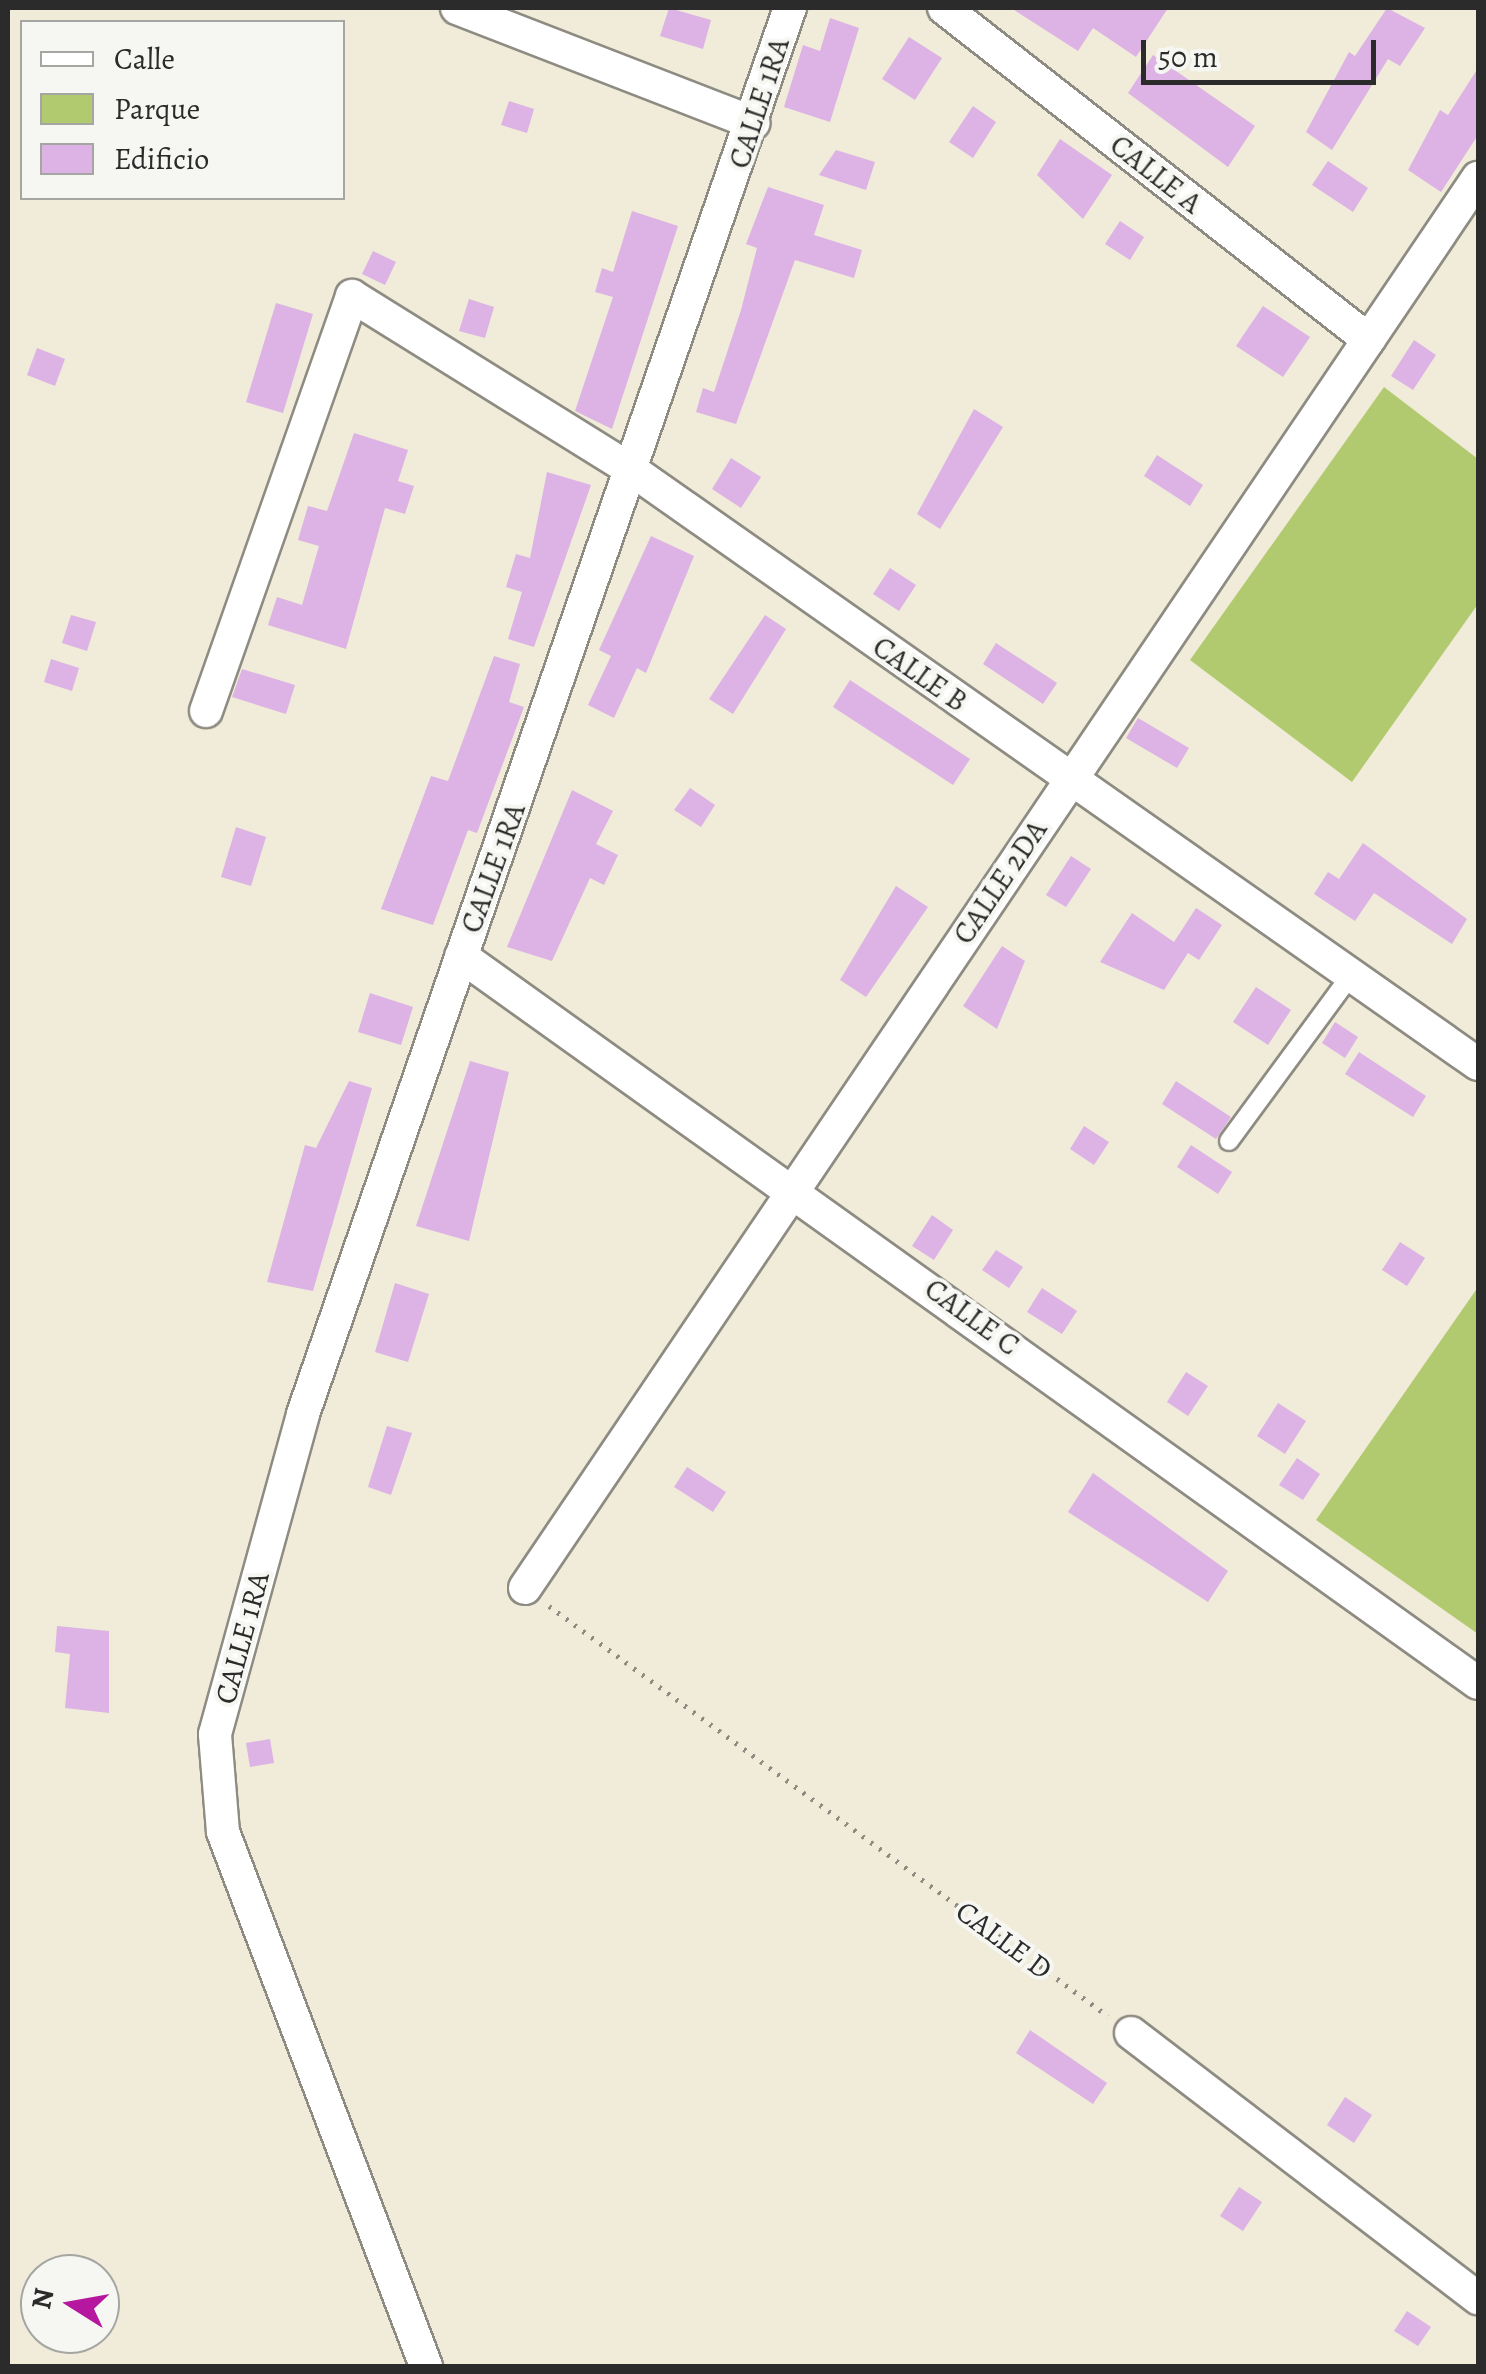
<!DOCTYPE html>
<html>
<head>
<meta charset="utf-8">
<style>
  body { margin:0 }
  #map { position:relative; width:1486px; height:2374px; overflow:hidden; background:#f0ecd9; font-family:Alegreya,serif }
  div>[style] { position:absolute }
  .green>* { inset:0; background:#b2ca6f }
  .building>* { inset:0; background:#dcb3e4 }
  .path>* { height:5px; margin-top:-2.5px; transform-origin:0; background:repeating-linear-gradient(90deg,#8e8c82 0 2.5px,transparent 0 10.5px) }
  .roads { filter:drop-shadow(2px 0 #8e8c82) drop-shadow(-2px 0 #8e8c82) drop-shadow(0 2px #8e8c82) drop-shadow(0 -2px #8e8c82) }
  .lane>* { height:18px; margin:-9px; padding:0 9px; transform-origin:9px; border-radius:9px; background:#fff }
  .street>* { height:32px; margin:-16px; padding:0 16px; transform-origin:16px; border-radius:16px; background:#fff }
  span { translate:-50% -50%; white-space:nowrap; text-align:center; line-height:1.15; -webkit-text-stroke:8px #f6f6f2; paint-order:stroke }
  .street-label { font-size:30px; color:#2b2b2b }
  .frame { position:absolute; inset:0; border:10px solid #2b2b2b; pointer-events:none }
  .legend { position:absolute; left:20px; top:20px; width:325px; height:180px; box-sizing:border-box; background:#f6f6f2; border:2px solid #a5a5a2; margin:0; padding:12px 18px; list-style:none; font-size:30px; color:#2b2b2b }
  .legend li { display:flex; align-items:center; gap:20px; height:50px }
  .legend b { width:50px; border:2px solid #a5a5a2 }
  .north { position:absolute; left:20px; top:2254px; width:100px; height:100px; box-sizing:border-box; background:#f6f6f2; border:2px solid #a5a5a2; border-radius:50%; rotate:281deg; font-size:28px; font-weight:700; line-height:40px; text-align:center; color:#2b2b2b }
  .north::after { content:''; display:block; margin:auto; width:35px; height:45px; background:#b5179e; clip-path:polygon(50% 0,100% 100%,50% 72%,0 100%) }
  .scale { position:absolute; left:1141px; top:40px; width:235px; height:45px; box-sizing:border-box; border:5px solid #2b2b2b; border-top:0; padding-left:12px; font-size:30px; line-height:35px; white-space:nowrap; color:#2b2b2b; -webkit-text-stroke:8px #f6f6f2; paint-order:stroke }
</style>
</head>
<body>
<div id="map">
  <div class="green">
    <i style="clip-path:polygon(1384px 387px,1478px 459px,1478px 604px,1352px 782px,1190px 660px)"></i>
    <i style="clip-path:polygon(1478px 1287px,1478px 1634px,1316px 1520px)"></i>
  </div>
  <div class="building">
    <i style="clip-path:polygon(669px 8px,711px 20px,703px 49px,660px 36px)"></i>
    <i style="clip-path:polygon(1011px 8px,1168px 8px,1136px 57px,1093px 28px,1078px 51px)"></i>
    <i style="clip-path:polygon(1387px 8px,1425px 28px,1400px 66px,1388px 59px,1332px 150px,1306px 132px,1349px 52px,1355px 56px)"></i>
    <i style="clip-path:polygon(830px 18px,859px 28px,830px 122px,784px 107px,803px 45px,820px 51px)"></i>
    <i style="clip-path:polygon(909px 37px,942px 58px,915px 100px,882px 79px)"></i>
    <i style="clip-path:polygon(1153px 55px,1255px 126px,1228px 167px,1128px 93px)"></i>
    <i style="clip-path:polygon(1478px 68px,1478px 135px,1441px 192px,1408px 170px,1440px 110px,1448px 115px)"></i>
    <i style="clip-path:polygon(509px 101px,534px 109px,527px 133px,501px 125px)"></i>
    <i style="clip-path:polygon(973px 106px,996px 122px,973px 158px,949px 142px)"></i>
    <i style="clip-path:polygon(1060px 139px,1112px 175px,1083px 219px,1037px 175px)"></i>
    <i style="clip-path:polygon(836px 150px,875px 162px,866px 190px,819px 175px)"></i>
    <i style="clip-path:polygon(1328px 161px,1368px 188px,1353px 212px,1312px 185px)"></i>
    <i style="clip-path:polygon(768px 187px,824px 205px,814px 235px,862px 250px,854px 278px,795px 260px,736px 424px,696px 412px,703px 388px,714px 392px,741px 310px,757px 248px,746px 244px)"></i>
    <i style="clip-path:polygon(632px 211px,678px 226px,612px 429px,575px 411px,613px 297px,595px 292px,602px 268px,613px 272px)"></i>
    <i style="clip-path:polygon(1120px 221px,1144px 237px,1130px 260px,1105px 244px)"></i>
    <i style="clip-path:polygon(373px 251px,396px 262px,385px 285px,362px 274px)"></i>
    <i style="clip-path:polygon(469px 299px,494px 307px,485px 338px,459px 331px)"></i>
    <i style="clip-path:polygon(276px 303px,313px 314px,283px 413px,246px 402px)"></i>
    <i style="clip-path:polygon(1263px 306px,1310px 337px,1283px 377px,1236px 346px)"></i>
    <i style="clip-path:polygon(1414px 340px,1436px 355px,1413px 390px,1391px 376px)"></i>
    <i style="clip-path:polygon(37px 348px,65px 359px,55px 386px,27px 375px)"></i>
    <i style="clip-path:polygon(974px 409px,1003px 427px,940px 529px,917px 514px)"></i>
    <i style="clip-path:polygon(354px 433px,408px 450px,398px 481px,414px 486px,405px 514px,385px 508px,346px 649px,268px 625px,277px 597px,302px 605px,319px 546px,298px 540px,308px 506px,327px 511px)"></i>
    <i style="clip-path:polygon(1157px 455px,1203px 485px,1190px 506px,1144px 476px)"></i>
    <i style="clip-path:polygon(731px 458px,761px 477px,741px 508px,712px 489px)"></i>
    <i style="clip-path:polygon(547px 472px,591px 485px,534px 647px,508px 639px,522px 592px,506px 587px,516px 554px,530px 558px)"></i>
    <i style="clip-path:polygon(651px 536px,694px 556px,646px 673px,637px 668px,614px 718px,588px 705px,611px 656px,599px 650px)"></i>
    <i style="clip-path:polygon(890px 568px,916px 585px,899px 611px,873px 594px)"></i>
    <i style="clip-path:polygon(71px 615px,96px 622px,87px 651px,62px 643px)"></i>
    <i style="clip-path:polygon(765px 615px,786px 629px,733px 714px,709px 699px)"></i>
    <i style="clip-path:polygon(996px 643px,1057px 683px,1043px 704px,983px 664px)"></i>
    <i style="clip-path:polygon(494px 656px,520px 664px,509px 702px,524px 707px,477px 833px,468px 830px,433px 925px,381px 909px,431px 776px,448px 781px)"></i>
    <i style="clip-path:polygon(51px 659px,79px 668px,72px 691px,44px 682px)"></i>
    <i style="clip-path:polygon(242px 669px,295px 685px,286px 714px,232px 697px)"></i>
    <i style="clip-path:polygon(850px 680px,970px 759px,953px 785px,833px 707px)"></i>
    <i style="clip-path:polygon(1138px 718px,1189px 748px,1177px 768px,1126px 738px)"></i>
    <i style="clip-path:polygon(690px 788px,715px 805px,701px 827px,674px 810px)"></i>
    <i style="clip-path:polygon(572px 790px,613px 811px,596px 844px,618px 855px,604px 885px,590px 878px,552px 961px,507px 947px)"></i>
    <i style="clip-path:polygon(236px 827px,266px 837px,251px 886px,221px 877px)"></i>
    <i style="clip-path:polygon(1363px 843px,1467px 919px,1452px 944px,1374px 893px,1355px 921px,1314px 894px,1328px 872px,1339px 879px)"></i>
    <i style="clip-path:polygon(1071px 856px,1091px 869px,1066px 907px,1046px 895px)"></i>
    <i style="clip-path:polygon(896px 886px,928px 907px,866px 997px,840px 980px)"></i>
    <i style="clip-path:polygon(1196px 908px,1222px 925px,1199px 960px,1188px 953px,1164px 990px,1100px 962px,1132px 913px,1174px 942px)"></i>
    <i style="clip-path:polygon(1002px 946px,1025px 961px,997px 1029px,963px 1006px)"></i>
    <i style="clip-path:polygon(1256px 987px,1291px 1010px,1268px 1045px,1233px 1022px)"></i>
    <i style="clip-path:polygon(370px 993px,413px 1007px,401px 1045px,358px 1032px)"></i>
    <i style="clip-path:polygon(1335px 1022px,1358px 1037px,1345px 1058px,1322px 1043px)"></i>
    <i style="clip-path:polygon(1359px 1052px,1426px 1096px,1413px 1117px,1345px 1074px)"></i>
    <i style="clip-path:polygon(470px 1061px,509px 1072px,469px 1241px,416px 1226px)"></i>
    <i style="clip-path:polygon(349px 1081px,372px 1088px,313px 1291px,267px 1282px,305px 1145px,316px 1148px)"></i>
    <i style="clip-path:polygon(1176px 1081px,1231px 1117px,1216px 1139px,1162px 1104px)"></i>
    <i style="clip-path:polygon(1084px 1126px,1109px 1142px,1094px 1165px,1070px 1149px)"></i>
    <i style="clip-path:polygon(1191px 1145px,1232px 1172px,1218px 1194px,1177px 1167px)"></i>
    <i style="clip-path:polygon(932px 1215px,953px 1230px,934px 1260px,912px 1246px)"></i>
    <i style="clip-path:polygon(1400px 1242px,1425px 1258px,1407px 1286px,1382px 1270px)"></i>
    <i style="clip-path:polygon(996px 1250px,1023px 1267px,1009px 1288px,982px 1270px)"></i>
    <i style="clip-path:polygon(395px 1283px,429px 1294px,408px 1362px,375px 1352px)"></i>
    <i style="clip-path:polygon(1042px 1288px,1077px 1311px,1062px 1334px,1027px 1312px)"></i>
    <i style="clip-path:polygon(1186px 1372px,1208px 1386px,1188px 1416px,1167px 1402px)"></i>
    <i style="clip-path:polygon(1278px 1403px,1306px 1421px,1285px 1454px,1257px 1436px)"></i>
    <i style="clip-path:polygon(387px 1426px,412px 1433px,391px 1495px,368px 1487px)"></i>
    <i style="clip-path:polygon(1297px 1458px,1320px 1474px,1303px 1500px,1279px 1485px)"></i>
    <i style="clip-path:polygon(687px 1467px,726px 1492px,713px 1512px,674px 1487px)"></i>
    <i style="clip-path:polygon(1093px 1473px,1228px 1571px,1208px 1602px,1068px 1512px)"></i>
    <i style="clip-path:polygon(57px 1626px,109px 1631px,109px 1713px,65px 1708px,70px 1654px,55px 1652px)"></i>
    <i style="clip-path:polygon(270px 1739px,274px 1763px,250px 1767px,246px 1743px)"></i>
    <i style="clip-path:polygon(1030px 2030px,1107px 2083px,1093px 2104px,1016px 2053px)"></i>
    <i style="clip-path:polygon(1345px 2097px,1372px 2115px,1354px 2143px,1327px 2125px)"></i>
    <i style="clip-path:polygon(1239px 2187px,1262px 2202px,1243px 2231px,1220px 2216px)"></i>
    <i style="clip-path:polygon(1407px 2311px,1431px 2327px,1418px 2346px,1394px 2331px)"></i>
  </div>
  <div class="path">
    <i style="left:549px;top:1606px;width:693px;rotate:36.26deg"></i>
  </div>
  <div class="roads">
    <div class="lane">
      <i style="left:1229px;top:1141px;width:206px;rotate:-53.7deg"></i>
    </div>
    <div class="street">
      <i style="left:457px;top:8px;width:318px;rotate:21.2deg"></i>
      <i style="left:944px;top:8px;width:539px;rotate:38deg"></i>
      <i style="left:206px;top:711px;width:440px;rotate:-70.6deg"></i>
      <i style="left:352px;top:296px;width:335px;rotate:31.9deg"></i>
      <i style="left:636px;top:473px;width:1029px;rotate:35.07deg"></i>
      <i style="left:461px;top:956px;width:1250px;rotate:35.56deg"></i>
      <i style="left:525px;top:1588px;width:1702px;rotate:-55.95deg"></i>
      <i style="left:1131px;top:2033px;width:437px;rotate:37.4deg"></i>
      <i style="left:426px;top:2366px;width:571px;rotate:-110.81deg"></i>
      <i style="left:223px;top:1832px;width:98px;rotate:-94.7deg"></i>
      <i style="left:215px;top:1734px;width:332px;rotate:-74.6deg"></i>
      <i style="left:303px;top:1414px;width:1488px;rotate:-70.9deg"></i>
    </div>
  </div>
  <div class="street-label">
    <span style="left:759px;top:103px;rotate:-72deg">CALLE 1RA</span>
    <span style="left:1156px;top:174px;rotate:38deg">CALLE A</span>
    <span style="left:920px;top:674px;rotate:35deg">CALLE B</span>
    <span style="left:493px;top:868px;rotate:-70deg">CALLE 1RA</span>
    <span style="left:1000px;top:882px;rotate:-56deg">CALLE 2DA</span>
    <span style="left:972px;top:1317px;rotate:36deg">CALLE C</span>
    <span style="left:242px;top:1638px;rotate:-75deg">CALLE 1RA</span>
    <span style="left:1004px;top:1940px;rotate:36deg">CALLE D</span>
  </div>
  <div class="frame"></div>
  <ul class="legend">
  <li><b style="height:12px;background:#fff"></b>Calle</li>
  <li><b style="height:28px;background:#b2ca6f"></b>Parque</li>
  <li><b style="height:28px;background:#dcb3e4"></b>Edificio</li>
  </ul>
  <div class="north">N</div>
  <div class="scale">50 m</div>
</div>
</body>
</html>
